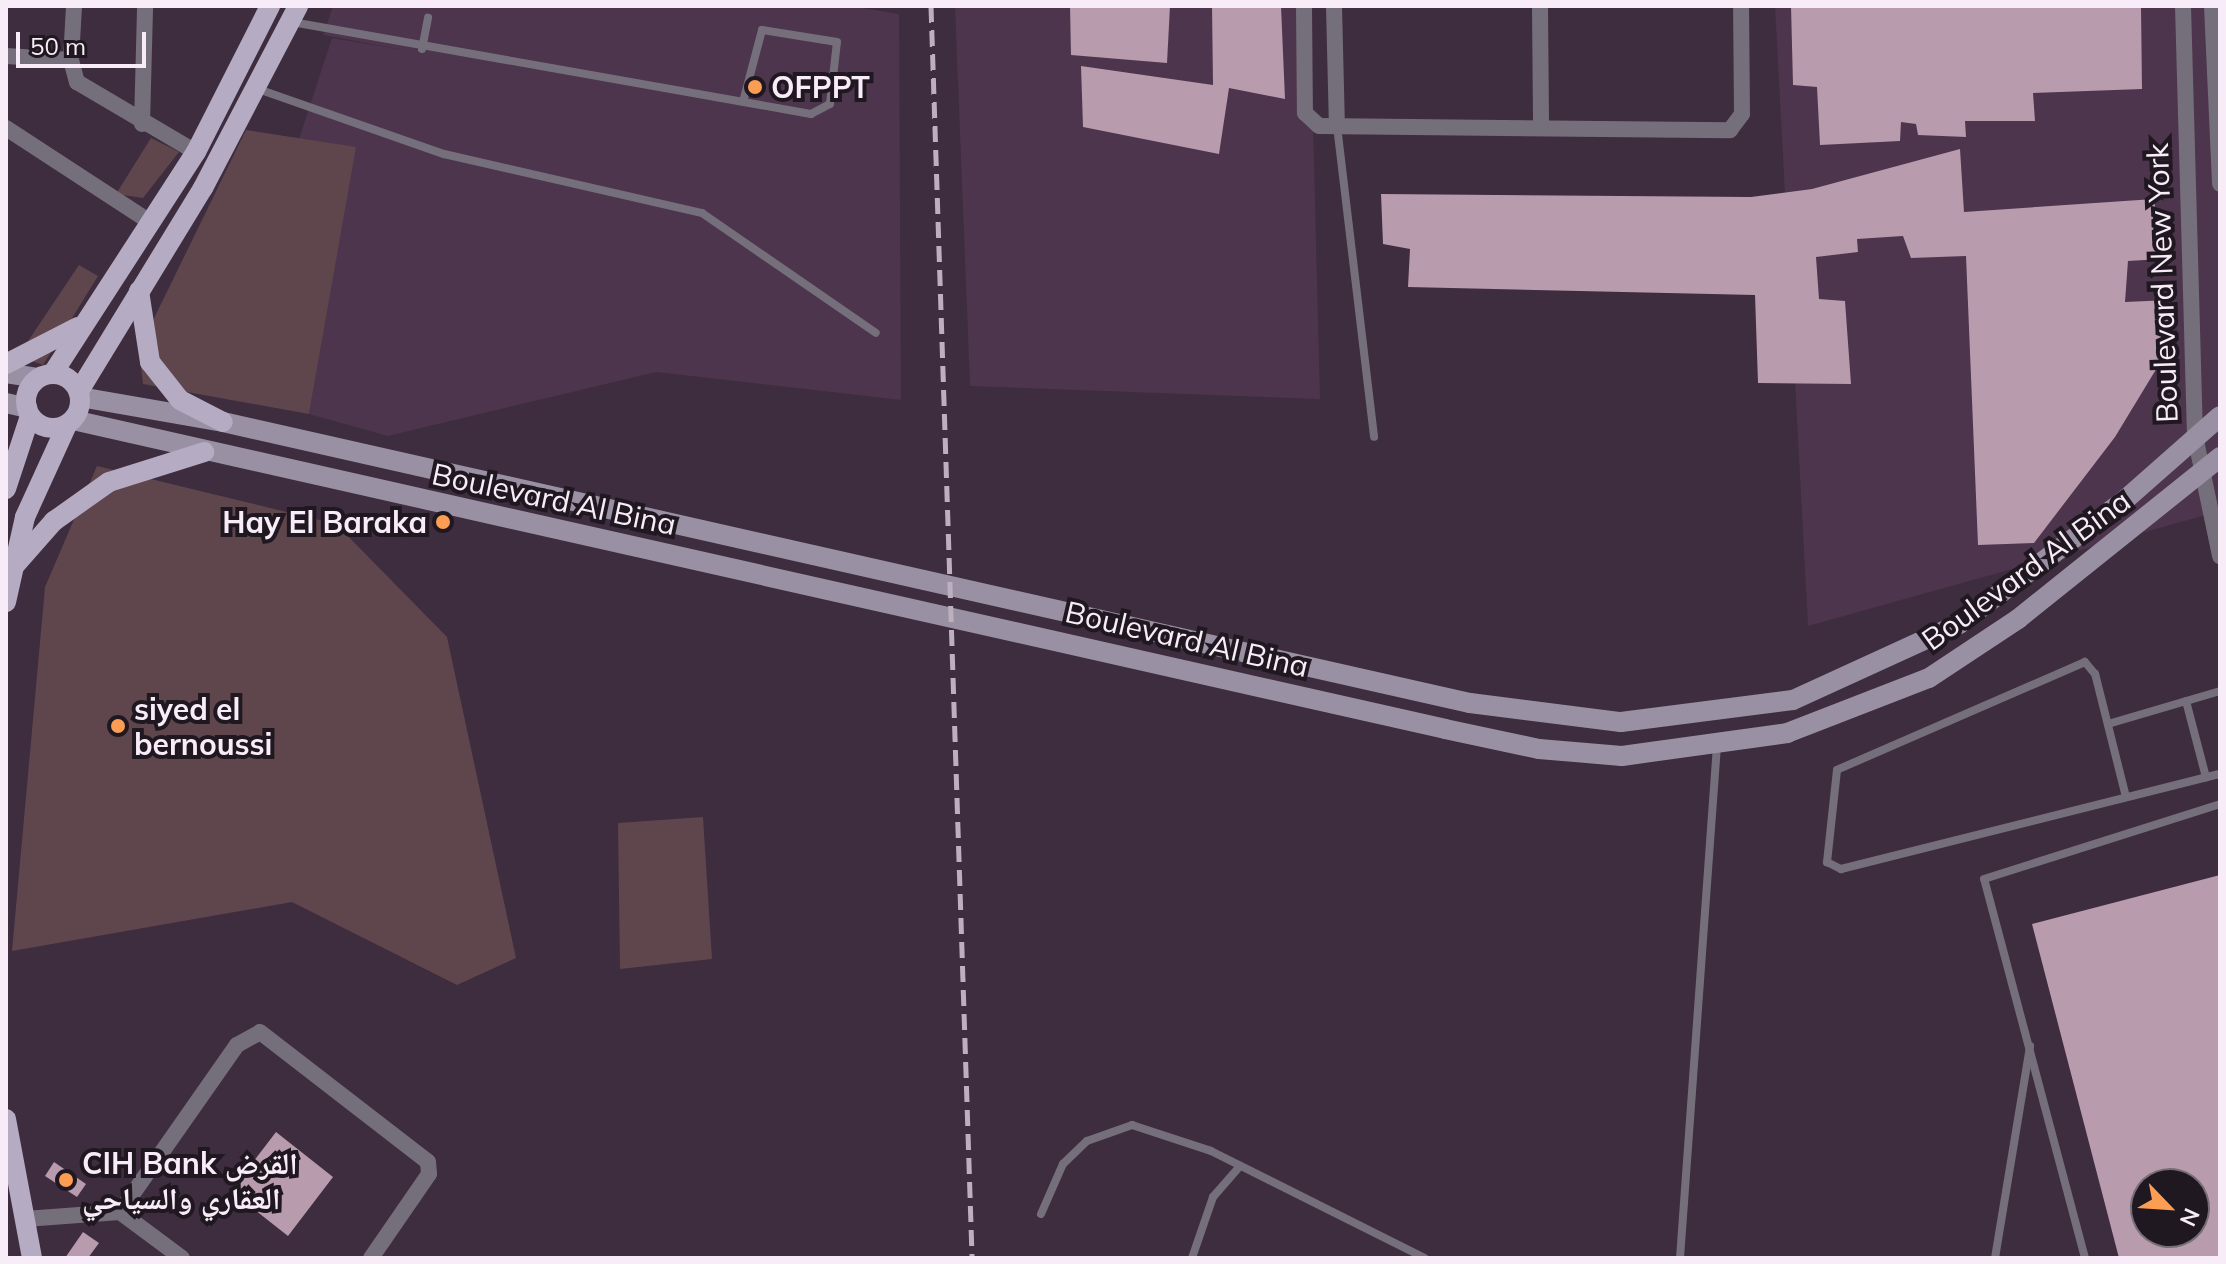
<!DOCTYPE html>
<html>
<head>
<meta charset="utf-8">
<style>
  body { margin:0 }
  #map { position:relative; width:2226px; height:1264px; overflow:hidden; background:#3e2c3f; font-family:Mulish,"Noto Naskh Arabic",sans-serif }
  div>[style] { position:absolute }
  .built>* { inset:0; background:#4c354d }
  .green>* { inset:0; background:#5e464c }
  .building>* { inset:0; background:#b89bac }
  .lane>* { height:8px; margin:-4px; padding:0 4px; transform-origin:4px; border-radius:4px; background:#756f7b }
  .street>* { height:16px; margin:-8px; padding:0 8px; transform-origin:8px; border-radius:8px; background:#756f7b }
  .secondary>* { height:20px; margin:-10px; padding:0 10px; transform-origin:10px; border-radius:10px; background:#9991a3 }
  .primary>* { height:20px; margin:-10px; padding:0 10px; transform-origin:10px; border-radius:10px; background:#b5abc2 }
  .primary>.ring { margin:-10px; padding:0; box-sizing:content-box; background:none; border:20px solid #b5abc2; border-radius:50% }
  .rail>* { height:5px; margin-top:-2.5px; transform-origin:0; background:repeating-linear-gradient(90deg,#bdafbe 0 16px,transparent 0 24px) }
  .dots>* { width:22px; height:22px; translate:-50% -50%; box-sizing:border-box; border:4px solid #201820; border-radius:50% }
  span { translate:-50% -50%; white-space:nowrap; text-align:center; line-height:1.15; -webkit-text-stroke:8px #201820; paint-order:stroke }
  .poi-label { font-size:30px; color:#f8ecf9; font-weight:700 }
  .left { translate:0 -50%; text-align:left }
  .right { translate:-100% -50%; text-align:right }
  .street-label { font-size:30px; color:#f8ecf9 }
  .frame { position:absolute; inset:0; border:8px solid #f8ecf9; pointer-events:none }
  .north { position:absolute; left:2130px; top:1168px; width:80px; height:80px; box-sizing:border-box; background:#201820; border:2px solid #766d77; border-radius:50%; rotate:115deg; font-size:22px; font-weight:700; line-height:32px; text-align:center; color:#f8ecf9 }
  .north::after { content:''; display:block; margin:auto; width:28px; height:36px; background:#fc9d54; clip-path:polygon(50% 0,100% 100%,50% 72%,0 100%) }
  .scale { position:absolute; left:16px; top:32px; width:130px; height:36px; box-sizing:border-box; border:4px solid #f8ecf9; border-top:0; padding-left:10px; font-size:24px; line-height:28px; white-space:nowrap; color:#f8ecf9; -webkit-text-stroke:6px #201820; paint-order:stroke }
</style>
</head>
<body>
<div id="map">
  <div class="built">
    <i style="clip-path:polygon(333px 6px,850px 6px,899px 14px,901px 400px,656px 372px,388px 436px,309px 414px,355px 148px,299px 139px,332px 38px,404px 50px,323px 35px)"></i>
    <i style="clip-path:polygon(955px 6px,1310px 6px,1320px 399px,970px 386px)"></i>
    <i style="clip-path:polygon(1775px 6px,2220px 6px,2220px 511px,1808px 626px)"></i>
  </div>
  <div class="green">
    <i style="clip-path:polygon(246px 130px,356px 147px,309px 414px,143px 384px,139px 349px)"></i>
    <i style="clip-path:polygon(151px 138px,179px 152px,143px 198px,116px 194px)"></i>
    <i style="clip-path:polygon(79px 265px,98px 276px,43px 365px,18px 356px)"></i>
    <i style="clip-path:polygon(97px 466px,336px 524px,447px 637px,516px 958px,457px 985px,292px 902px,12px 951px,45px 587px)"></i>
    <i style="clip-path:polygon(703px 817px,712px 959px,620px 969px,618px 823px)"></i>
  </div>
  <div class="building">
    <i style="clip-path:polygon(1070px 6px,1170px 6px,1167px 63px,1071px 55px)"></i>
    <i style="clip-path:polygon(1212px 6px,1281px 6px,1285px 99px,1229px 88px,1219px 154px,1083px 127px,1081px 66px,1213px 85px)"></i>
    <i style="clip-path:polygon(1791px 6px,2141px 6px,2142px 89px,2033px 93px,2035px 121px,1965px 121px,1966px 137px,1918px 135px,1916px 124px,1901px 122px,1900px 141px,1820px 145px,1817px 87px,1793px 85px)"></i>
    <i style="clip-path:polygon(1960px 149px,1964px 212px,2154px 199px,2161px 259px,2128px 261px,2125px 302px,2170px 300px,2169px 348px,2115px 437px,2034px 543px,1978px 545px,1966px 256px,1911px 258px,1903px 236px,1857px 239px,1858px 252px,1816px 257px,1819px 299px,1845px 301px,1851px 384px,1758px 383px,1755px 295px,1408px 287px,1410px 249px,1383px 244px,1381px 194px,1751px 197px,1812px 189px)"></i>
    <i style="clip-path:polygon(evenodd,2220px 875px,2220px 1258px,2119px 1258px,2032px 924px,2220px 875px,2146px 1184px,2194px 1184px,2194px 1232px,2146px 1232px,2146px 1184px)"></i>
    <i style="clip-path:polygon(276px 1132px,333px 1177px,288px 1236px,231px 1191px)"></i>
    <i style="clip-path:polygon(54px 1162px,86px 1184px,77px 1197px,45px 1176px)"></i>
    <i style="clip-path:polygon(83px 1232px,99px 1243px,88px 1258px,65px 1258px)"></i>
  </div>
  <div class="lane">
    <i style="left:292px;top:22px;width:527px;rotate:10.05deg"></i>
    <i style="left:811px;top:114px;width:21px;rotate:-28deg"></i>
    <i style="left:830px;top:104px;width:62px;rotate:-83.6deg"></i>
    <i style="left:837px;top:42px;width:76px;rotate:-170.9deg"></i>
    <i style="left:762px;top:30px;width:74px;rotate:104.8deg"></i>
    <i style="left:422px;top:49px;width:32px;rotate:-79deg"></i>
    <i style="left:258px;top:89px;width:197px;rotate:19.3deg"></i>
    <i style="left:444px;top:154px;width:265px;rotate:12.9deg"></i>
    <i style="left:702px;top:213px;width:211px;rotate:34.6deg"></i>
    <i style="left:1337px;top:126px;width:313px;rotate:83.2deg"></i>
    <i style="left:2186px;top:701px;width:79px;rotate:75.3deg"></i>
    <i style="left:2108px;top:724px;width:117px;rotate:-16.4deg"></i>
    <i style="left:2126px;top:797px;width:127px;rotate:-104.1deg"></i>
    <i style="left:2095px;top:674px;width:16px;rotate:-130deg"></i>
    <i style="left:2085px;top:662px;width:270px;rotate:156.5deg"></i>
    <i style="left:1837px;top:770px;width:93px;rotate:96.2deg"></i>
    <i style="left:1827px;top:862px;width:16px;rotate:27deg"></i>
    <i style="left:1841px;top:869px;width:391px;rotate:-14.1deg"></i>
    <i style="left:1041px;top:1214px;width:55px;rotate:-66.3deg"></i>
    <i style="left:1063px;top:1164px;width:33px;rotate:-44deg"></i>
    <i style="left:1087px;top:1141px;width:48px;rotate:-19.6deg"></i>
    <i style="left:1132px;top:1125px;width:83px;rotate:18.2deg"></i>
    <i style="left:1211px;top:1151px;width:239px;rotate:26.6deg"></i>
    <i style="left:1192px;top:1258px;width:65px;rotate:-71deg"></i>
    <i style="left:1213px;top:1197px;width:41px;rotate:-48.9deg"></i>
    <i style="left:1680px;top:1258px;width:514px;rotate:-85.87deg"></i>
    <i style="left:1995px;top:1258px;width:215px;rotate:-80.6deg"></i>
    <i style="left:2085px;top:1258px;width:392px;rotate:-104.9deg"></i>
    <i style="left:1984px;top:879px;width:248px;rotate:-17.6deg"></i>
  </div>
  <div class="street">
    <i style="left:74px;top:6px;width:54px;rotate:93.2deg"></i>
    <i style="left:71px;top:60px;width:23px;rotate:75deg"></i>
    <i style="left:77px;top:82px;width:138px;rotate:30.5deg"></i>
    <i style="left:1304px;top:6px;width:107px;rotate:89.5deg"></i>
    <i style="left:1305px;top:113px;width:19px;rotate:43deg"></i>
    <i style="left:1319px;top:126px;width:411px;rotate:0.6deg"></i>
    <i style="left:1730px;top:130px;width:20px;rotate:-53deg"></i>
    <i style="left:1742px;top:114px;width:108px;rotate:-90.5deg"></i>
    <i style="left:1334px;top:6px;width:120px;rotate:88.6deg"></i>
    <i style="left:1540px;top:6px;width:117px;rotate:89.5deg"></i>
    <i style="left:2183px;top:6px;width:430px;rotate:88.4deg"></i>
    <i style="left:2195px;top:436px;width:123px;rotate:78.2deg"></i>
    <i style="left:2212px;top:6px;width:178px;rotate:87.4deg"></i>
    <i style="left:6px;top:56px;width:65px;rotate:3.5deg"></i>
    <i style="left:142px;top:124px;width:118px;rotate:-88.5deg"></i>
    <i style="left:6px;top:128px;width:172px;rotate:33.1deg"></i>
    <i style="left:120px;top:1212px;width:204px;rotate:-55deg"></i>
    <i style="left:237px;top:1045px;width:26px;rotate:-29deg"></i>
    <i style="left:260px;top:1032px;width:212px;rotate:37.7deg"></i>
    <i style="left:428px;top:1162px;width:12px;rotate:85deg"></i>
    <i style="left:429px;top:1174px;width:102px;rotate:124.6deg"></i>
    <i style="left:25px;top:1219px;width:95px;rotate:-4.2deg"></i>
    <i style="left:120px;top:1212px;width:77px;rotate:36.6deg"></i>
  </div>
  <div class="secondary">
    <i style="left:6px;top:373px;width:31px;rotate:9deg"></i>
    <i style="left:80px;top:397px;width:145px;rotate:9.9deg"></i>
    <i style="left:223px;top:422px;width:1278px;rotate:12.7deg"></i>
    <i style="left:1470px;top:703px;width:152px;rotate:7.2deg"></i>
    <i style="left:1621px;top:722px;width:173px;rotate:-7.3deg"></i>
    <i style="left:1793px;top:700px;width:183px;rotate:-24.6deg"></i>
    <i style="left:1959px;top:624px;width:209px;rotate:-36.8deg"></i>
    <i style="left:2126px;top:499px;width:125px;rotate:-41.4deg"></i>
    <i style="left:6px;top:403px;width:22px;rotate:13deg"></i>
    <i style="left:73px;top:420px;width:1406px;rotate:12.69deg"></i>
    <i style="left:1445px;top:729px;width:96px;rotate:12deg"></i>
    <i style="left:1539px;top:749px;width:83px;rotate:4.8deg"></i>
    <i style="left:1622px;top:756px;width:167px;rotate:-7.9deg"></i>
    <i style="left:1787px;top:733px;width:152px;rotate:-21.2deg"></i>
    <i style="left:1929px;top:678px;width:107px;rotate:-33.5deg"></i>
    <i style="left:2018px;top:619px;width:259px;rotate:-38.7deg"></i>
  </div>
  <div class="primary">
    <i style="left:139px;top:291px;width:72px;rotate:81.2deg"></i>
    <i style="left:150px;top:362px;width:48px;rotate:51.7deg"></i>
    <i style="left:180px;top:400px;width:48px;rotate:27.1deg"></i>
    <i style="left:6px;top:364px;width:81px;rotate:-27.2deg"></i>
    <i style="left:53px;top:373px;width:263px;rotate:-57.1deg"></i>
    <i style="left:196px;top:152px;width:164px;rotate:-63.1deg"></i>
    <i class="ring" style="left:26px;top:374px;width:34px;height:34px"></i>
    <i style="left:79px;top:391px;width:238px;rotate:-58.6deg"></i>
    <i style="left:203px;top:188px;width:205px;rotate:-62.4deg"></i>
    <i style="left:6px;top:489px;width:77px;rotate:-71.8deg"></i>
    <i style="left:10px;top:571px;width:67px;rotate:-48.7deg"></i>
    <i style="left:54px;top:521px;width:67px;rotate:-35.3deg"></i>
    <i style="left:109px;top:482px;width:100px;rotate:-17.5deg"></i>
    <i style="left:6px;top:602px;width:87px;rotate:-77.4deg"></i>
    <i style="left:25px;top:517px;width:101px;rotate:-65.5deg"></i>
    <i style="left:6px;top:1119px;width:141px;rotate:79.4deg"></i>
  </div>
  <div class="rail">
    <i style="left:931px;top:6px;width:1253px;rotate:88.12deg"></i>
  </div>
  <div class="dots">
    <i style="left:755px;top:87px;background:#fc9d54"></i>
    <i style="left:443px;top:522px;background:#fc9d54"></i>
    <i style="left:118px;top:726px;background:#fc9d54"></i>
    <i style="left:66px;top:1180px;background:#fc9d54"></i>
  </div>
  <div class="poi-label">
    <span class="left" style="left:771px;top:87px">OFPPT</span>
    <span class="right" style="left:427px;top:522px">Hay El Baraka</span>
    <span class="left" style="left:134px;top:726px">siyed el<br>bernoussi</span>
    <span class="left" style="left:82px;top:1180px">CIH Bank القرض<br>العقاري والسياحي</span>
  </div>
  <div class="street-label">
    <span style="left:2162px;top:283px;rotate:-92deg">Boulevard New York</span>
    <span style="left:554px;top:499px;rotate:12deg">Boulevard Al Bina</span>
    <span style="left:2026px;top:570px;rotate:-36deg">Boulevard Al Bina</span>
    <span style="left:1187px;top:639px;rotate:13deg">Boulevard Al Bina</span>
  </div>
  <div class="frame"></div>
  <div class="north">N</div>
  <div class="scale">50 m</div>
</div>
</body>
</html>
